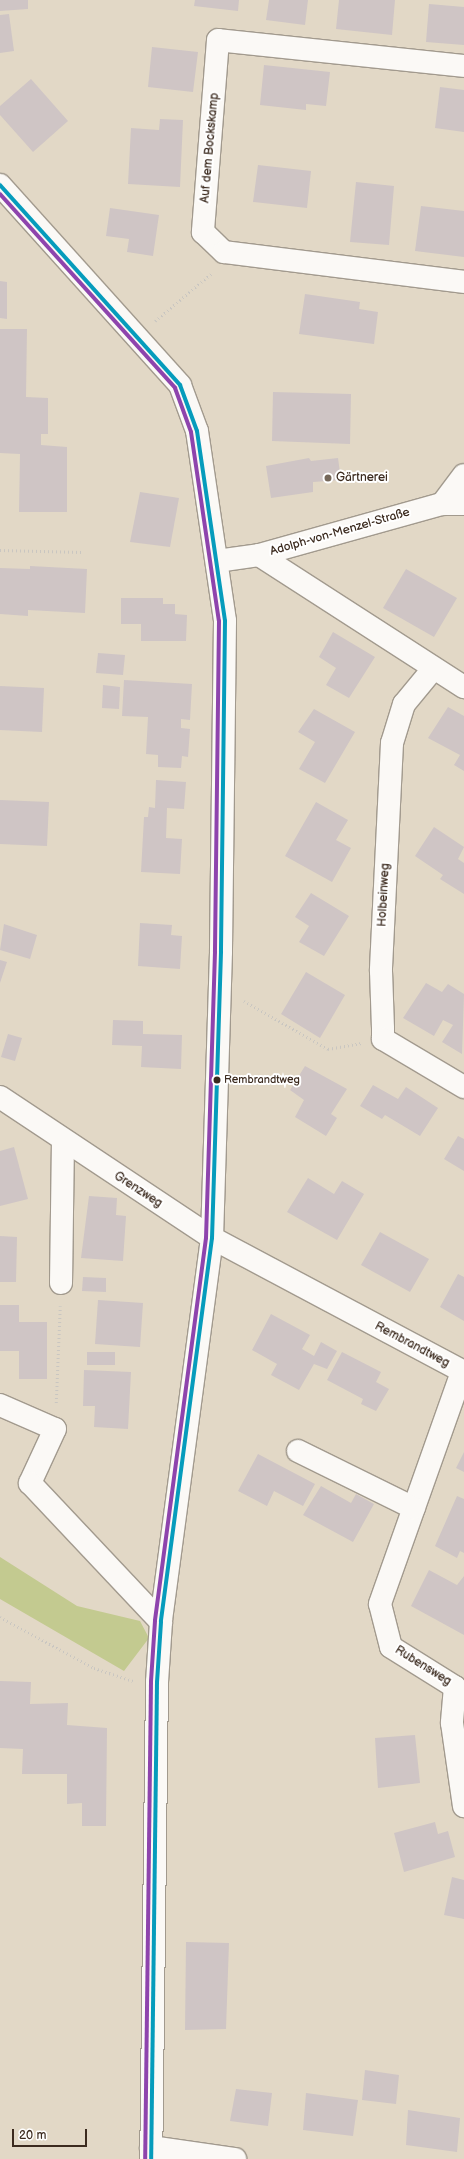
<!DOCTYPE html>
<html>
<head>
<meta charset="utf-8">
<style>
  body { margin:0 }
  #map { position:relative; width:464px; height:2159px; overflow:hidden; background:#e2d8c6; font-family:"Balsamiq Sans",sans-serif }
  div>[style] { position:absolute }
  .green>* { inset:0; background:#c3ca90 }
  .building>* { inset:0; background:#cfc5c5 }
  .path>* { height:2.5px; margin-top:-1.25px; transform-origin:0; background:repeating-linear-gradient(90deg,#c9c6c1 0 1px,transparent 0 4px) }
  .roads { filter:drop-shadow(1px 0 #a29a8e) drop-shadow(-1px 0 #a29a8e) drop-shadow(0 1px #a29a8e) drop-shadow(0 -1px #a29a8e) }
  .minor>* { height:22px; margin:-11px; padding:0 11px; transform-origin:11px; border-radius:11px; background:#fbf9f6 }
  .bus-1>* { height:4px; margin:-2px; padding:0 2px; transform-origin:2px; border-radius:2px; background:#069cbc }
  .bus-2>* { height:4px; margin:-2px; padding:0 2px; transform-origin:2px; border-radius:2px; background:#8e44ad }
  .dots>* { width:11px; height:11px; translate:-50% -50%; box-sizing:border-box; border:2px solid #fff; border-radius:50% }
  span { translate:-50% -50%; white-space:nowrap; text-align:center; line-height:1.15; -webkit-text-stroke:4px #fff; paint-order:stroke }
  .bus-label { font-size:11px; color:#3b2a1e }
  .left { translate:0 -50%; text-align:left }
  .street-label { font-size:12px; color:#3b2a1e }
  .poi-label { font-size:12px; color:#3b2a1e }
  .scale { position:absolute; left:12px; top:2129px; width:75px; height:18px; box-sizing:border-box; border:2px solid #3b2a1e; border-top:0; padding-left:5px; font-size:12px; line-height:14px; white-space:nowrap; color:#3b2a1e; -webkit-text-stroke:3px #fff; paint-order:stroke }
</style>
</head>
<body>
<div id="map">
  <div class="green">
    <i style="clip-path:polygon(0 1557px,77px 1606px,140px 1621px,149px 1638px,124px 1671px,0 1599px)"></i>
  </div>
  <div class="building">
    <i style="clip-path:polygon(0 0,28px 0,28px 9px,0 11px)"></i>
    <i style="clip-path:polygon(195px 0,239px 0,238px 11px,194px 6px)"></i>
    <i style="clip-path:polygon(269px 0,308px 0,305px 25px,266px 20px)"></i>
    <i style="clip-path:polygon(339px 0,395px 0,392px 35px,336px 29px)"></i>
    <i style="clip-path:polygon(429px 4px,464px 7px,464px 45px,426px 42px)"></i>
    <i style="clip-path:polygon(9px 14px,14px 51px,0 53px,0 15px)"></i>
    <i style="clip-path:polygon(152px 47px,198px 52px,193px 92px,148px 87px)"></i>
    <i style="clip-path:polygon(264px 65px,330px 72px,326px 106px,306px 104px,306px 110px,260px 105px)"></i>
    <i style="clip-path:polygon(31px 79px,68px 121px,33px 152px,0 115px,0 106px)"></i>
    <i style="clip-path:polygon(440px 87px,464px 90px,464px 132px,435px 128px)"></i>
    <i style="clip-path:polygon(160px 119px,183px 120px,180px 187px,128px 184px,131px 128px,159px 130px)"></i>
    <i style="clip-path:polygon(258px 165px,311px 171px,307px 208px,253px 202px)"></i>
    <i style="clip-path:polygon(356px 182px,394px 186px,389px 245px,350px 242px)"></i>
    <i style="clip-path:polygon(421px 206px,464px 211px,464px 257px,415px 251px)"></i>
    <i style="clip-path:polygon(110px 208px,159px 215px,153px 256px,127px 252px,129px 239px,106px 236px)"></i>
    <i style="clip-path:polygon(0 281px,7px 282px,7px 319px,0 318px)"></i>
    <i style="clip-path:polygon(305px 294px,360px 302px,359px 309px,378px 312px,374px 344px,299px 334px)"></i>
    <i style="clip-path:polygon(0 329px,27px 329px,26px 397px,48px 398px,48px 434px,41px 434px,41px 445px,67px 447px,67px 512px,19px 512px,20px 454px,0 453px)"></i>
    <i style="clip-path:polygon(273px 392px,351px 394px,350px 444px,272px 441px)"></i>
    <i style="clip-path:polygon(309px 458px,311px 461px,338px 458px,341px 480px,313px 482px,313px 492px,271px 498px,266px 466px)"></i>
    <i style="clip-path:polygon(140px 492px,179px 498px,170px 547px,130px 542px)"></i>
    <i style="clip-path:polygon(30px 566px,87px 569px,85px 613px,28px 610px,28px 616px,0 614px,0 568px,30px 569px)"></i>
    <i style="clip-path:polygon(406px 569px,457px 598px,434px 637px,383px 608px)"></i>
    <i style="clip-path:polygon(121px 598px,163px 598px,163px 604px,175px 604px,175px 614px,187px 615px,186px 641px,141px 641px,141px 624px,121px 624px)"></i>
    <i style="clip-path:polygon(333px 632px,375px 657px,349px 698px,326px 685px,336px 668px,319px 657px)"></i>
    <i style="clip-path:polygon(98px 653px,125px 655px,123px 675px,96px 673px)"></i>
    <i style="clip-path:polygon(124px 680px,192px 684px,190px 720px,181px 719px,181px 728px,190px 729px,188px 757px,182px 756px,181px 768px,158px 767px,158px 755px,146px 754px,148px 717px,122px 716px)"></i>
    <i style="clip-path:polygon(103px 685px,120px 687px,119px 709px,102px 708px)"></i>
    <i style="clip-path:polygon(0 686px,44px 688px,42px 732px,0 730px)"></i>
    <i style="clip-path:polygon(448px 707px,464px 716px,464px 771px,454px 765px,460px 755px,428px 738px)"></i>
    <i style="clip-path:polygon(314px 709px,355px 732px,325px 783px,299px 769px,315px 742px,298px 732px)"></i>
    <i style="clip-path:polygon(156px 780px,186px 782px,184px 809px,167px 808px,166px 838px,182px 839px,180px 874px,141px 872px,144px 817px,148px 817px,149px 807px,155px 808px)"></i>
    <i style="clip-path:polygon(0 800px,49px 802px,47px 846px,0 844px)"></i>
    <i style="clip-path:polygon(316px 802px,348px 820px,336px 840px,351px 848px,332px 882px,285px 856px)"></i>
    <i style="clip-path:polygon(434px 827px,464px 847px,458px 859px,464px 863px,464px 894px,440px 879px,443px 875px,415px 856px)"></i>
    <i style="clip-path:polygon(311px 893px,349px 916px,324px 956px,299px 942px,309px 926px,295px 917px)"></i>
    <i style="clip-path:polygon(140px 923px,172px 925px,171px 935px,182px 936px,180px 969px,138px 966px)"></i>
    <i style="clip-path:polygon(4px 924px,37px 935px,30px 959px,0 950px)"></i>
    <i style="clip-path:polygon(0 960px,7px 962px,0 983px)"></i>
    <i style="clip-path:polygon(306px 972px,345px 995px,320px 1038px,281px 1014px)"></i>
    <i style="clip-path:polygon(426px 983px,442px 992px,448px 984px,464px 994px,462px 1054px,442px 1042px,453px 1025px,443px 1020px,434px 1036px,403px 1018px)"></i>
    <i style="clip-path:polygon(113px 1020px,143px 1021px,143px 1034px,182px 1035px,181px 1069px,141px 1067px,142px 1046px,112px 1045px)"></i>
    <i style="clip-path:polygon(8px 1034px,22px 1038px,15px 1061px,1px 1057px)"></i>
    <i style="clip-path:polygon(305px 1066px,347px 1089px,331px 1114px,337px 1118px,326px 1136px,295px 1117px,304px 1100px,290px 1090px)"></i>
    <i style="clip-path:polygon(373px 1085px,398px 1099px,406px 1087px,438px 1108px,420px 1136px,385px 1115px,382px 1119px,360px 1106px)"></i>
    <i style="clip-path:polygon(458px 1136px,464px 1139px,464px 1171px,444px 1159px)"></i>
    <i style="clip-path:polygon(14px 1147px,28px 1199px,0 1206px,0 1151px)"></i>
    <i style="clip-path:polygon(308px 1178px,334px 1194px,342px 1181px,364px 1194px,337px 1240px,287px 1212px)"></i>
    <i style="clip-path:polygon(89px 1196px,117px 1198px,116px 1215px,126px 1216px,123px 1261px,81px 1258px)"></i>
    <i style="clip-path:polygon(380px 1232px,429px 1259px,410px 1292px,361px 1265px)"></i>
    <i style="clip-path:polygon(0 1236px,17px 1237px,16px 1282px,0 1282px)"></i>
    <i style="clip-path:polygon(458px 1274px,464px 1277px,464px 1321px,440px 1307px)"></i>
    <i style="clip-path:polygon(83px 1277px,106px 1278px,106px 1292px,82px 1291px)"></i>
    <i style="clip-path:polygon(98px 1300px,143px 1303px,140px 1347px,95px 1344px)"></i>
    <i style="clip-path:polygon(0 1305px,19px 1305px,19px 1322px,47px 1322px,47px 1379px,19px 1379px,19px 1351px,0 1351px)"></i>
    <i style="clip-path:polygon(271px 1314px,310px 1335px,302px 1349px,314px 1356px,321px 1342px,337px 1351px,327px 1369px,314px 1364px,299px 1390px,271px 1375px,277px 1364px,252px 1350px)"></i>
    <i style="clip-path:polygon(87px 1352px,115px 1352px,115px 1365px,87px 1365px)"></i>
    <i style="clip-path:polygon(342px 1352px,381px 1372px,376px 1382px,389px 1389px,376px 1411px,361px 1404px,363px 1399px,327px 1380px)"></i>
    <i style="clip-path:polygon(84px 1370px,131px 1372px,128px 1429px,94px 1427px,95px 1406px,83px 1406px)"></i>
    <i style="clip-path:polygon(464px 1452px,464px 1472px,456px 1468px)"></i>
    <i style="clip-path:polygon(258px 1454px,315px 1484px,303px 1506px,274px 1491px,267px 1506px,238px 1491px)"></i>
    <i style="clip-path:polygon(321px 1486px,351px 1503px,356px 1494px,374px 1504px,353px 1542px,303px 1515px)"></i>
    <i style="clip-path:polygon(457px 1496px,464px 1499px,464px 1553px,460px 1551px,457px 1558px,435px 1546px)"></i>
    <i style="clip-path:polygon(429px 1570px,457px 1585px,464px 1576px,464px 1635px,411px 1606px)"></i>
    <i style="clip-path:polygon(0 1681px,31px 1682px,30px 1704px,68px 1703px,67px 1725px,107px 1728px,106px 1826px,82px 1826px,82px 1803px,67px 1804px,67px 1774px,22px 1774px,23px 1749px,0 1748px)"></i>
    <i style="clip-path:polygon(415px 1735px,420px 1783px,378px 1788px,375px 1738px)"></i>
    <i style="clip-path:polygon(435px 1822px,438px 1834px,448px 1831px,455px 1857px,404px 1872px,394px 1833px)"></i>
    <i style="clip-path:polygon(452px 1877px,464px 1880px,464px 1919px,444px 1915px)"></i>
    <i style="clip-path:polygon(186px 1942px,229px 1943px,226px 2029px,185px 2030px)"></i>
    <i style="clip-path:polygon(365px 2070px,399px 2075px,396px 2104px,362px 2100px)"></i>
    <i style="clip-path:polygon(236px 2089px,272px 2093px,268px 2126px,230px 2121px)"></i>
    <i style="clip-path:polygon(306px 2093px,358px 2100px,353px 2136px,303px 2130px)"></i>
    <i style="clip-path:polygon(408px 2110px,460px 2118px,457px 2152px,406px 2145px)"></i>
  </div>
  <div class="path">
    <i style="left:155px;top:321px;width:75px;rotate:-40.1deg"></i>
    <i style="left:0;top:550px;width:82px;rotate:1.4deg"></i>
    <i style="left:244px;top:1001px;width:97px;rotate:29.7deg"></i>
    <i style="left:328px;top:1049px;width:34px;rotate:-10deg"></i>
    <i style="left:56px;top:1403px;width:97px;rotate:-87.6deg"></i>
    <i style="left:0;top:1617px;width:107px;rotate:28.5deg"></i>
    <i style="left:94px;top:1668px;width:41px;rotate:18.4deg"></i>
  </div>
  <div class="roads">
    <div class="minor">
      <i style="left:464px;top:66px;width:247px;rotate:-174deg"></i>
      <i style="left:218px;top:40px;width:193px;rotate:94.5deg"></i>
      <i style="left:203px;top:232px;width:29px;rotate:44deg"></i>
      <i style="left:224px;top:252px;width:242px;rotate:7.1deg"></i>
      <i style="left:0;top:185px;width:269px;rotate:48deg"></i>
      <i style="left:180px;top:385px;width:49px;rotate:69.7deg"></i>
      <i style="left:197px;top:431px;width:192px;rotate:81.6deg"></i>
      <i style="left:225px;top:621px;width:331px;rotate:90.7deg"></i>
      <i style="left:221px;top:952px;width:286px;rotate:91.8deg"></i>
      <i style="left:212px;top:1238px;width:387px;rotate:97.6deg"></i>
      <i style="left:161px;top:1622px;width:60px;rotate:93.8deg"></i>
      <i style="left:157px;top:1682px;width:477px;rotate:90.7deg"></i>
      <i style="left:442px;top:504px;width:36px;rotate:-53deg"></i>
      <i style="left:259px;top:555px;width:244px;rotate:32.8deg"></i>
      <i style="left:217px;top:561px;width:42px;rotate:-8.1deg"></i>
      <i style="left:259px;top:555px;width:190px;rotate:-15.6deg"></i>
      <i style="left:442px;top:504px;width:22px"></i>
      <i style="left:433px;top:669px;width:45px;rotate:129.6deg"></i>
      <i style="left:404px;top:704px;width:41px;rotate:107.1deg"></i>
      <i style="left:392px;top:743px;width:228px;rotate:92.8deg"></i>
      <i style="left:381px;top:971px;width:58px;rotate:88deg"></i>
      <i style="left:383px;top:1029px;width:10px;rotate:90deg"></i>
      <i style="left:383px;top:1039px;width:94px;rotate:30.7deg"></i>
      <i style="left:0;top:1097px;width:255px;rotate:33.6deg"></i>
      <i style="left:212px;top:1238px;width:285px;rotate:28deg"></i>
      <i style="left:61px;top:1283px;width:142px;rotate:-89.2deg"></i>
      <i style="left:462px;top:1372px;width:246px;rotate:109.5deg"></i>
      <i style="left:380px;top:1604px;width:44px;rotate:75.7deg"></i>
      <i style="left:391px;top:1647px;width:75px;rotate:32deg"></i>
      <i style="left:455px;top:1687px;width:36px;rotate:95deg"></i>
      <i style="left:452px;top:1723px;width:84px;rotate:81.8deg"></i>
      <i style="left:0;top:1405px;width:60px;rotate:23.6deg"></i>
      <i style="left:55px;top:1429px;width:60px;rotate:114.8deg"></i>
      <i style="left:30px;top:1483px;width:191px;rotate:46.7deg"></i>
      <i style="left:298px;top:1451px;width:129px;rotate:26.2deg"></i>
      <i style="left:151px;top:2147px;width:85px;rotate:8.1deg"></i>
    </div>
  </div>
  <div class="bus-1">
    <i style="left:0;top:185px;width:269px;rotate:48deg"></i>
    <i style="left:180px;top:385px;width:49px;rotate:69.7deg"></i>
    <i style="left:197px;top:431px;width:192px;rotate:81.6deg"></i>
    <i style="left:225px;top:621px;width:331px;rotate:90.7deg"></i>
    <i style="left:221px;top:952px;width:286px;rotate:91.8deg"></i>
    <i style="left:212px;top:1238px;width:387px;rotate:97.6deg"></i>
    <i style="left:161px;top:1622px;width:60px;rotate:93.8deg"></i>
    <i style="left:157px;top:1682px;width:477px;rotate:90.7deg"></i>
  </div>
  <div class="bus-2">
    <i style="left:0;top:194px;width:261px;rotate:47.9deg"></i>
    <i style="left:175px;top:388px;width:47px;rotate:70deg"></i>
    <i style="left:191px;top:432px;width:191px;rotate:81.6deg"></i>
    <i style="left:219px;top:621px;width:331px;rotate:90.7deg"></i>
    <i style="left:215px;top:952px;width:286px;rotate:91.8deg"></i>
    <i style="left:206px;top:1238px;width:386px;rotate:97.6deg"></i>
    <i style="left:155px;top:1621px;width:61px;rotate:93.8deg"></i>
    <i style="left:151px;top:1682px;width:477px;rotate:90.7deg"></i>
  </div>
  <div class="dots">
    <i style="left:328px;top:478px;background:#756759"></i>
    <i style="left:217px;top:1080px;background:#3b2a1e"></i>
  </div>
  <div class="bus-label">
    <span class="left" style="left:224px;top:1080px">Rembrandtweg</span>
  </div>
  <div class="street-label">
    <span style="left:210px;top:148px;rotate:-85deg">Auf dem Bockskamp</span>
    <span style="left:340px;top:532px;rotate:-16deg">Adolph-von-Menzel-Straße</span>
    <span style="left:384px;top:895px;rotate:-87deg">Holbeinweg</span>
    <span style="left:138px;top:1190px;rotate:33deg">Grenzweg</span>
    <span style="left:412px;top:1345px;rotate:28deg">Rembrandtweg</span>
    <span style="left:423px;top:1666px;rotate:32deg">Rubensweg</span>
  </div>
  <div class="poi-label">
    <span class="left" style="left:336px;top:478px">Gärtnerei</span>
  </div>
  <div class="scale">20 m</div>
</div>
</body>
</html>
